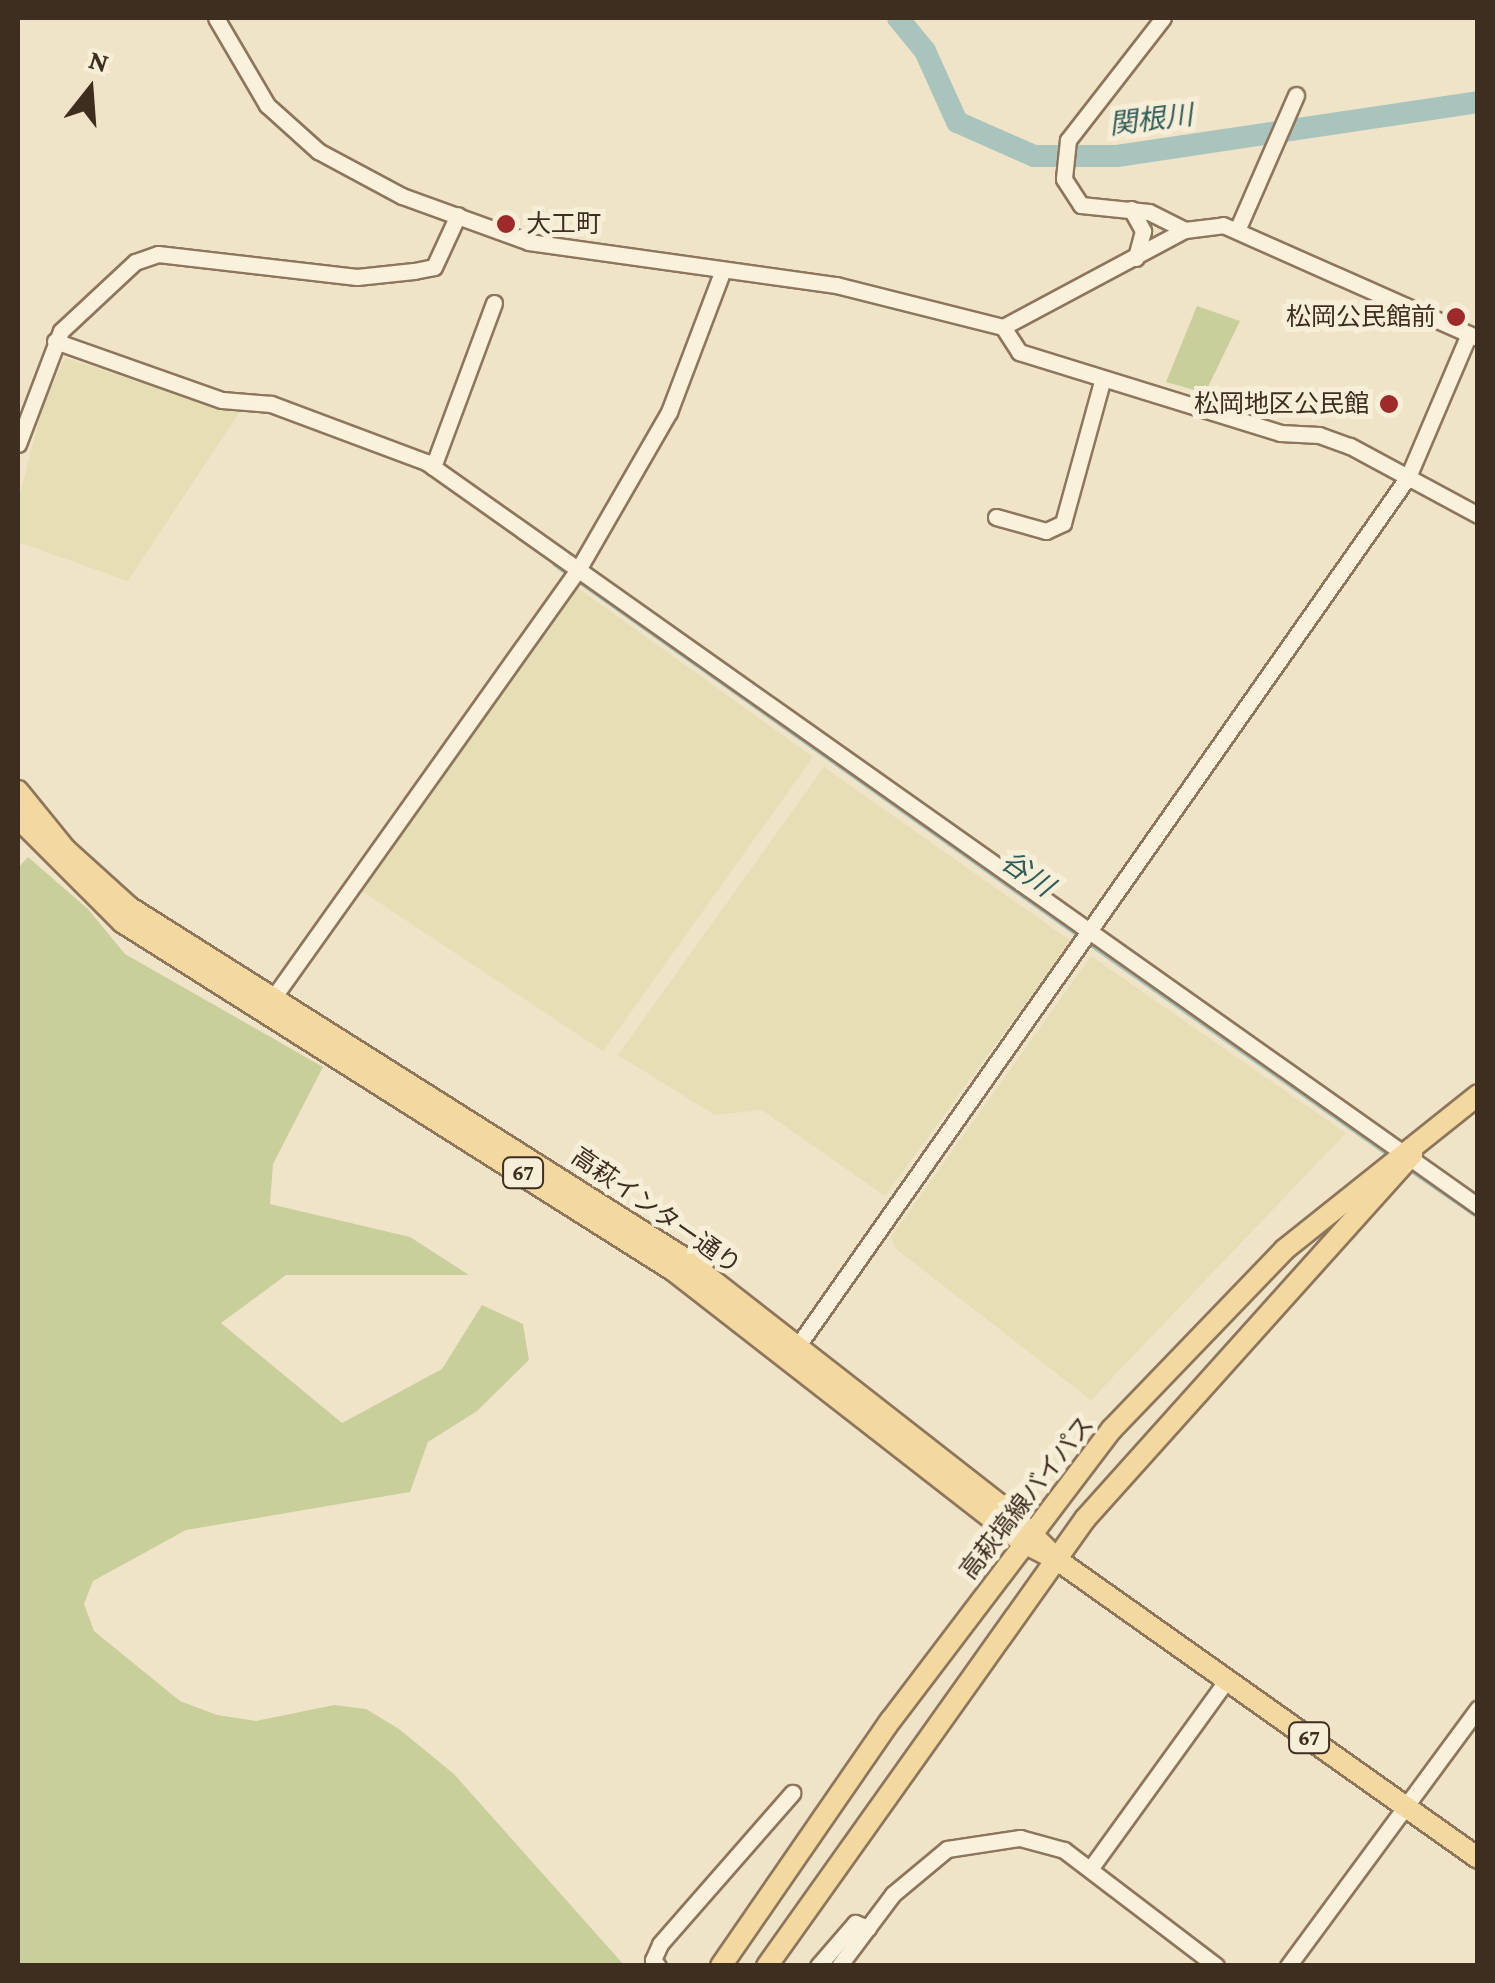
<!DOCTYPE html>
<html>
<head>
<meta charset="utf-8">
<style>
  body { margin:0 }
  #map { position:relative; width:1495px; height:1983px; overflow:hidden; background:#f0e4c8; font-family:"Crimson Pro","Noto Sans JP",serif }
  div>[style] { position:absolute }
  .farmland>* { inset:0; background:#e6deb5 }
  .green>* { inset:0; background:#c9cf9b }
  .stream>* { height:4px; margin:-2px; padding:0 2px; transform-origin:2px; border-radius:2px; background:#a9c4bc }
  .river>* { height:22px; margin:-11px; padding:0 11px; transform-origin:11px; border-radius:11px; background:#a9c4bc }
  .roads { filter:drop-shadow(2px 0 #8d765c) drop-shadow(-2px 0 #8d765c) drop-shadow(0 2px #8d765c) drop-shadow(0 -2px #8d765c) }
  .minor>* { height:15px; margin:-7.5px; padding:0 7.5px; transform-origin:7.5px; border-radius:7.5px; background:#faf1dc }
  .major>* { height:20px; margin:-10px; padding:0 10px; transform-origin:10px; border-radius:10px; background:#f3d9a0 }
  .dots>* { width:28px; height:28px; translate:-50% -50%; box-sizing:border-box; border:5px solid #f7eed8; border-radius:50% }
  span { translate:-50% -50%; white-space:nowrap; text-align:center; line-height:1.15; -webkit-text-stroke:10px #f7eed8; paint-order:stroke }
  .shield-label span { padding:2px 8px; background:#f7eed8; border:2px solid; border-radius:8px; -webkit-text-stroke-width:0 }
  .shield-label { font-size:22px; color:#3d2e20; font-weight:700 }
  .poi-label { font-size:25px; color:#3d2e20 }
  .left { translate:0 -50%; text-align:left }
  .right { translate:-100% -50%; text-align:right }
  .street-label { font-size:25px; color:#3d2e20 }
  .water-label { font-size:28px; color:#2f5d5a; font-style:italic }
  .frame { position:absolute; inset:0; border:20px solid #3d2e20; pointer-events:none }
  .north { position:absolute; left:40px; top:40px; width:100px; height:100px; -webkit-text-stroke:8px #f7eed8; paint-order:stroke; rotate:17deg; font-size:28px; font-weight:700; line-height:40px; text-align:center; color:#3d2e20 }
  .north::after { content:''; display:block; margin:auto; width:35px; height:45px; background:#3d2e20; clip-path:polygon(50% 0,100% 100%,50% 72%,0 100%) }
</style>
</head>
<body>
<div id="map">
  <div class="farmland">
    <i style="clip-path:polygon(65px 358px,215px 406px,242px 408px,128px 581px,18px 542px,18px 502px,43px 405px)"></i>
    <i style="clip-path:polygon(571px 583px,813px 757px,603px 1051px,360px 890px)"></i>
    <i style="clip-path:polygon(824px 767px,1071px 941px,885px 1196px,762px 1110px,715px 1115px,618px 1055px)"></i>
    <i style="clip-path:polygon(1091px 956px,1346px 1133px,1091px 1400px,896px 1249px,891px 1237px)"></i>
  </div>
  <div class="green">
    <i style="clip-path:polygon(1197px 306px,1240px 321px,1205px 393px,1166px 382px)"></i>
    <i style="clip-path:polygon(28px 857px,88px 909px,125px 954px,323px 1067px,273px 1164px,270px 1204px,410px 1237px,469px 1275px,286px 1275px,221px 1323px,342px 1423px,442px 1369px,482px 1305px,523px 1324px,529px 1360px,477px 1411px,428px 1442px,410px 1492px,186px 1530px,93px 1581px,84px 1604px,94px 1631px,180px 1701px,217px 1715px,256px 1721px,334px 1705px,366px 1709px,399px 1729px,454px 1774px,624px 1965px,18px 1965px,18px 868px)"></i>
  </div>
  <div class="stream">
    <i style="left:554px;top:564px;width:20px;rotate:37deg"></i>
    <i style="left:578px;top:581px;width:615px;rotate:35.34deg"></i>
    <i style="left:1088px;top:943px;width:371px;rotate:35.2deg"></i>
    <i style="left:1407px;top:1168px;width:86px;rotate:34.6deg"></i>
  </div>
  <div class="river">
    <i style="left:898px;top:18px;width:43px;rotate:50.7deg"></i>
    <i style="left:925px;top:51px;width:78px;rotate:65.7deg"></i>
    <i style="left:957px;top:122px;width:84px;rotate:23.8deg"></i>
    <i style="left:1034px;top:156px;width:83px"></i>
    <i style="left:1117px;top:156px;width:365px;rotate:-8.5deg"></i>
  </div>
  <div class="roads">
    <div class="minor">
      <i style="left:216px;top:18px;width:101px;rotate:59.6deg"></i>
      <i style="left:267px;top:105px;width:69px;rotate:42deg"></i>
      <i style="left:318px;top:151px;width:95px;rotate:28.2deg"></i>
      <i style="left:402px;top:196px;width:135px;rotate:19.9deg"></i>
      <i style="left:529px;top:242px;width:310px;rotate:8deg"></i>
      <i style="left:836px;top:285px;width:172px;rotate:14.1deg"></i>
      <i style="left:1003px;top:327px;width:206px;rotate:-28.1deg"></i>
      <i style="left:1185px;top:230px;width:38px;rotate:-7deg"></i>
      <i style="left:1223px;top:225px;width:279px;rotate:23.9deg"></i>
      <i style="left:1163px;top:18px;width:155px;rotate:127.9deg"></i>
      <i style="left:1068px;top:140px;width:39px;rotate:96deg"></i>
      <i style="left:1064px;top:179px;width:31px;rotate:57deg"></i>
      <i style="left:1081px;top:205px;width:68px;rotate:5.9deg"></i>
      <i style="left:1149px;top:212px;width:40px;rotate:26.6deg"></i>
      <i style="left:1131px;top:209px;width:25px;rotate:61deg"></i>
      <i style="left:1143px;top:231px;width:28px;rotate:105deg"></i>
      <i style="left:1238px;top:228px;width:145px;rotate:-66.4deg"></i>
      <i style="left:1003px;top:327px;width:30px;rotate:57deg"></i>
      <i style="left:1019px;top:352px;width:273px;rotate:17.2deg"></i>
      <i style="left:1280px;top:433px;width:39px;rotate:3deg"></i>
      <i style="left:1319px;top:435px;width:33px;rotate:20deg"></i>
      <i style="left:1350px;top:446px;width:145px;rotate:28.3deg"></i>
      <i style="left:55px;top:341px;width:177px;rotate:19.5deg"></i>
      <i style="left:222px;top:400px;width:49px;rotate:4.7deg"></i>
      <i style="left:271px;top:404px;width:165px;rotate:20.5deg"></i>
      <i style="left:426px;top:462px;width:1289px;rotate:35.27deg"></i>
      <i style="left:18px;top:444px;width:121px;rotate:-69.2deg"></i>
      <i style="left:61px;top:331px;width:101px;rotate:-43deg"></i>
      <i style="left:135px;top:262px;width:24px;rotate:-19deg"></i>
      <i style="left:158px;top:254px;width:200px;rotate:6.6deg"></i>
      <i style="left:357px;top:277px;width:57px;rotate:-6deg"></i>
      <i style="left:414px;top:271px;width:20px;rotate:-11deg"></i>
      <i style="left:434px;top:267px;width:57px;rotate:-65.2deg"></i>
      <i style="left:433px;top:467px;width:175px;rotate:-69.6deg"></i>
      <i style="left:996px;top:517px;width:52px;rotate:15.6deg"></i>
      <i style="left:1046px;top:531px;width:19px;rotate:-25deg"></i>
      <i style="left:1063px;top:523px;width:150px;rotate:-74.6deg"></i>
      <i style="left:273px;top:998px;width:528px;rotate:-54.56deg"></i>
      <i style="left:579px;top:568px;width:180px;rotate:-60deg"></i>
      <i style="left:669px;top:412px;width:152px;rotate:-69.2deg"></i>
      <i style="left:792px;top:1354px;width:1072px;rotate:-54.92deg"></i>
      <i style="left:1408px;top:477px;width:155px;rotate:-66.9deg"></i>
      <i style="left:1090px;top:1869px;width:233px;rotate:-54.1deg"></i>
      <i style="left:658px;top:1966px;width:8px;rotate:-130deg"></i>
      <i style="left:653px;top:1960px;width:17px;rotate:-66deg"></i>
      <i style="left:660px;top:1944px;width:201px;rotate:-48.8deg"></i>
      <i style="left:818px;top:1966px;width:57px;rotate:-49.3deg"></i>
      <i style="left:855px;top:1923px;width:14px;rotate:21deg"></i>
      <i style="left:839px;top:1966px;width:90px;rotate:-53.1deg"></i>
      <i style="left:893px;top:1894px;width:70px;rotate:-39.8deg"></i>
      <i style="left:947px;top:1849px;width:74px;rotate:-8.6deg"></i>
      <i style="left:1020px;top:1838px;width:46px;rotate:15.3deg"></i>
      <i style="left:1064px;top:1850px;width:191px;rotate:37.3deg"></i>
      <i style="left:1288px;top:1966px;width:320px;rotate:-53.6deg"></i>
    </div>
    <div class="major">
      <i style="left:18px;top:791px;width:76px;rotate:50.9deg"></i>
      <i style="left:66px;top:850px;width:85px;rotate:42.1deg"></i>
      <i style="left:129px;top:907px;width:657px;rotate:32.31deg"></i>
      <i style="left:684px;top:1258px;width:410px;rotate:38deg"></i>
      <i style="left:1007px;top:1510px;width:57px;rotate:44.3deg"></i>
      <i style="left:18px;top:818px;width:147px;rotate:45deg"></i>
      <i style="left:122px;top:922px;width:653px;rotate:32.3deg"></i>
      <i style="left:674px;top:1271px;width:441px;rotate:37.9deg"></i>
      <i style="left:1022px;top:1542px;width:38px;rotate:27deg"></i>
      <i style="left:1056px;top:1559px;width:517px;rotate:35.32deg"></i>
      <i style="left:721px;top:1966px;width:299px;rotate:-55.4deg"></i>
      <i style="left:891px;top:1720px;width:365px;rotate:-52.8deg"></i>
      <i style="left:1112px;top:1429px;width:248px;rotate:-46.1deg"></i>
      <i style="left:1284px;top:1250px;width:248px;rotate:-38.6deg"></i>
      <i style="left:767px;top:1966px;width:549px;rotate:-54.57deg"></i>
      <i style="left:1085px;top:1519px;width:490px;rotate:-48.1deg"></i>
    </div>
  </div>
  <div class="dots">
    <i style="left:506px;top:224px;background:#9e2a2b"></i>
    <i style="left:1456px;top:317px;background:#9e2a2b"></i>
    <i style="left:1389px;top:404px;background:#9e2a2b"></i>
  </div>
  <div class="shield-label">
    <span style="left:523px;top:1173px">67</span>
    <span style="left:1309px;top:1738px">67</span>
  </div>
  <div class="poi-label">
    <span class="left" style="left:526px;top:224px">大工町</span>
    <span class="right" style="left:1436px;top:317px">松岡公民館前</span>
    <span class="right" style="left:1369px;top:404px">松岡地区公民館</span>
  </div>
  <div class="street-label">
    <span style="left:656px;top:1211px;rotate:35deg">高萩インター通り</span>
    <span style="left:1027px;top:1498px;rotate:-52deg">高萩塙線バイパス</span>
  </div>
  <div class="water-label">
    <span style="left:1151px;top:120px;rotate:-7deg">関根川</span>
    <span style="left:1027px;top:874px;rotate:35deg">谷川</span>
  </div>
  <div class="frame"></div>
  <div class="north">N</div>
</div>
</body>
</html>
